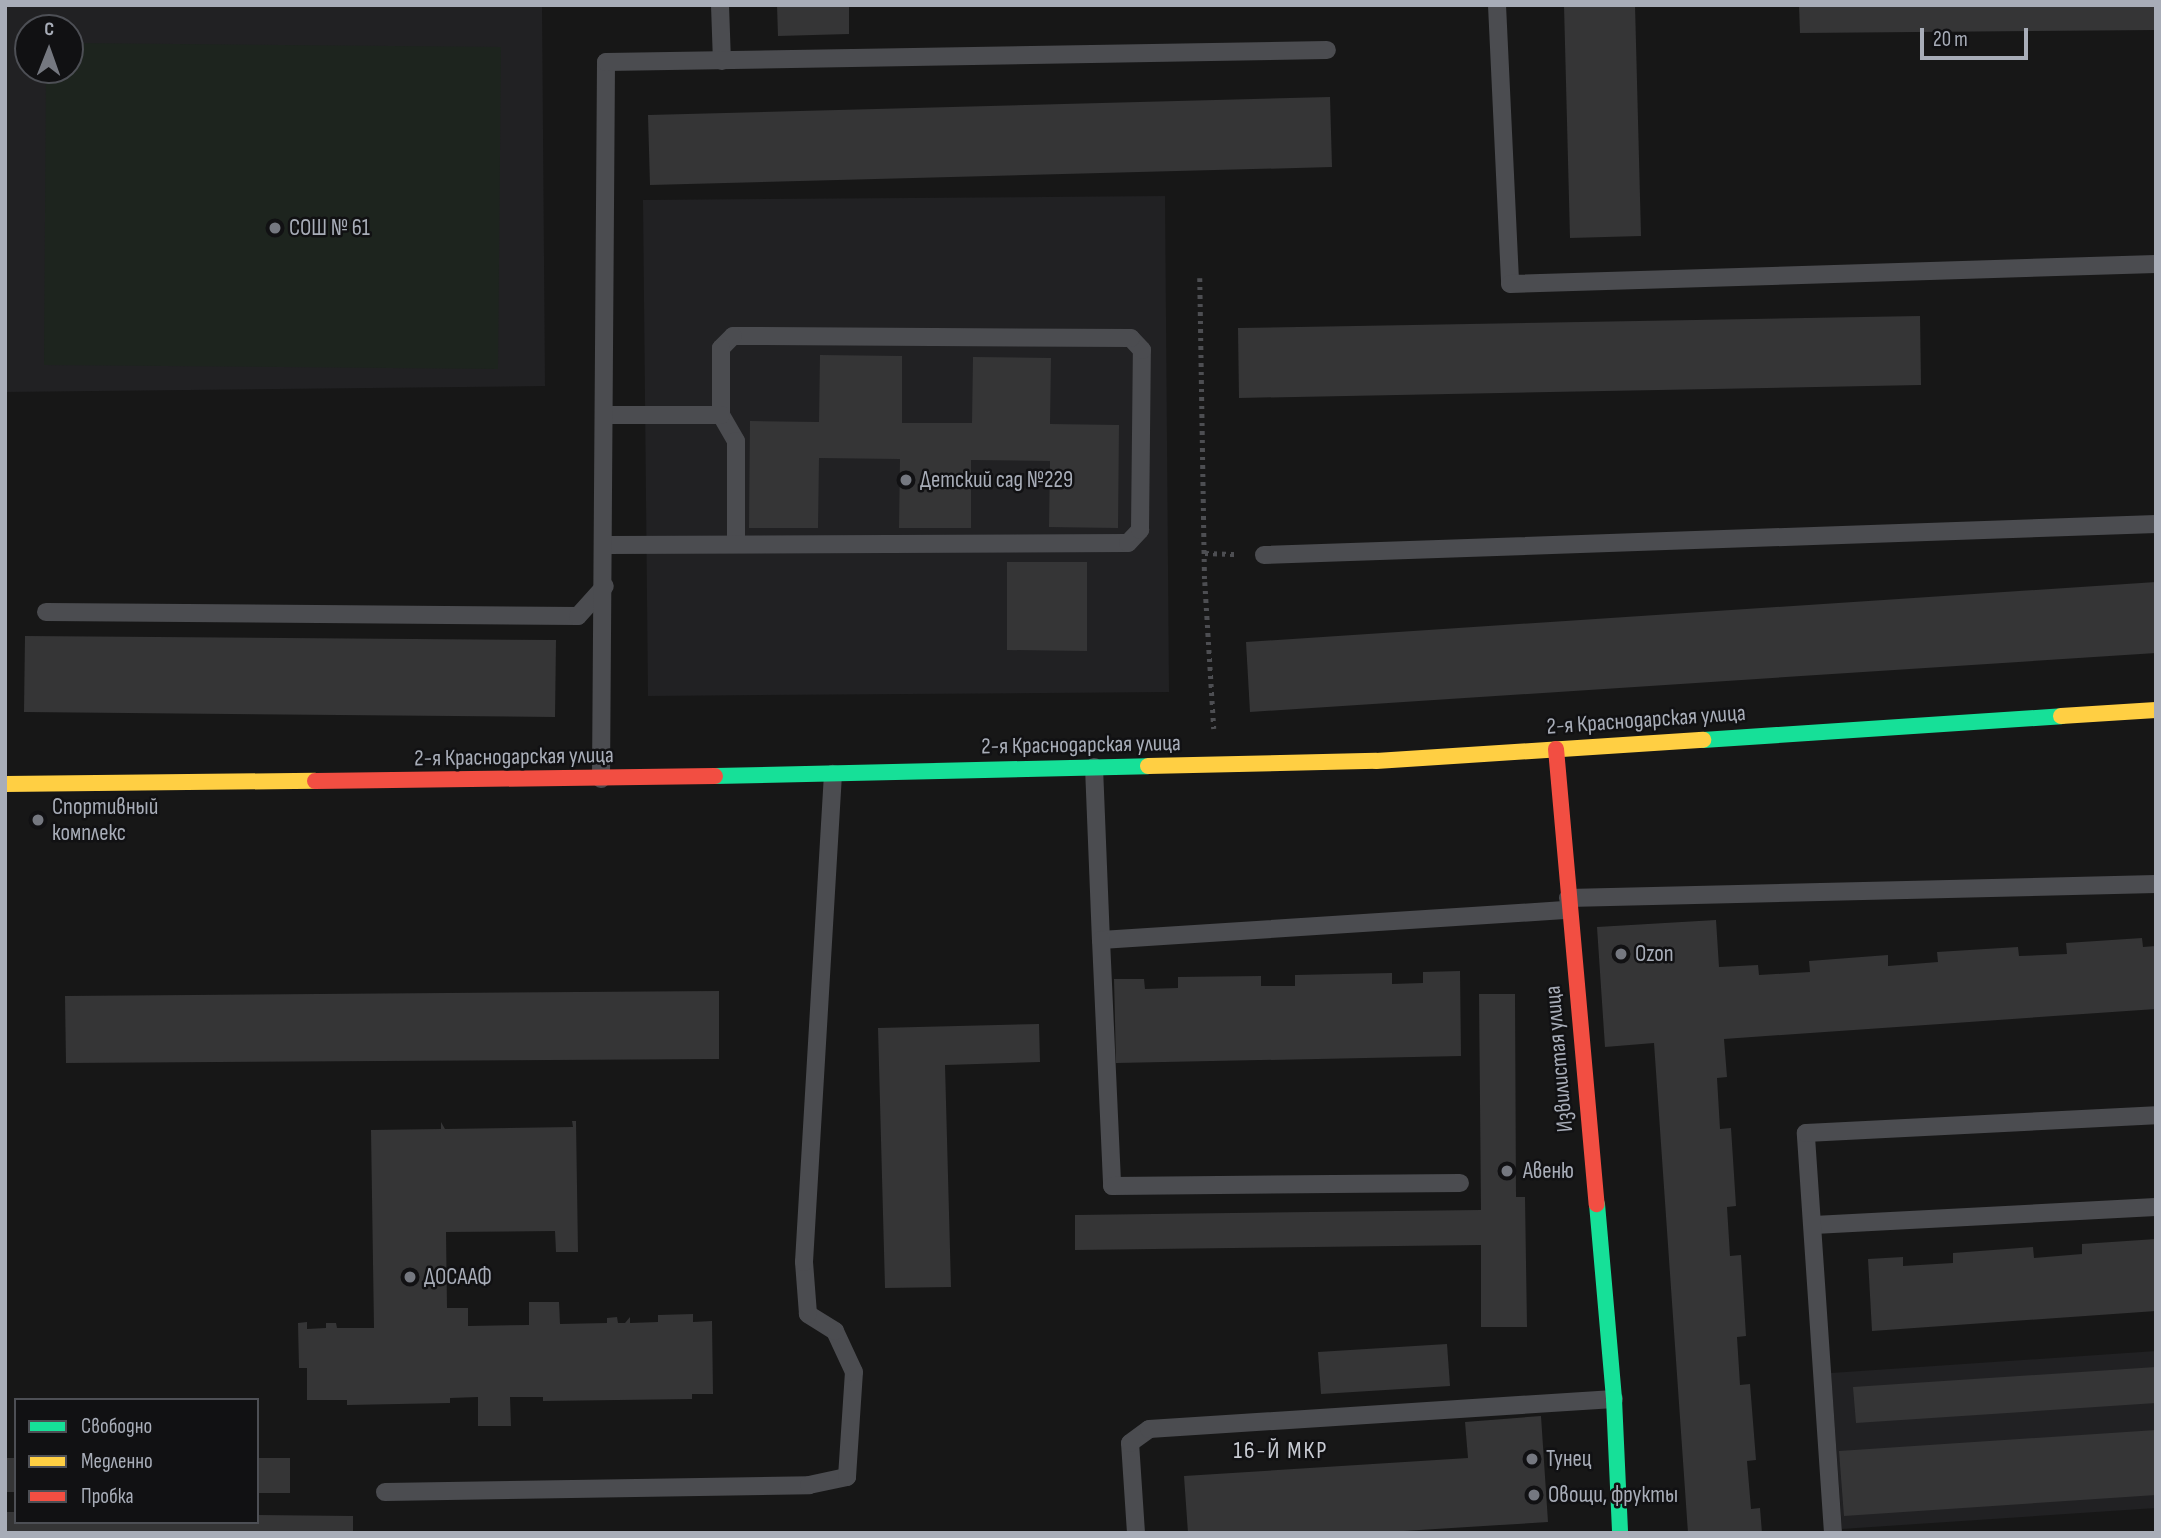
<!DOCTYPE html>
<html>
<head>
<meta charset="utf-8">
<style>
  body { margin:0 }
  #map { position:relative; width:2161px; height:1538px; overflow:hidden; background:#171717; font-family:"Sofia Sans Condensed",sans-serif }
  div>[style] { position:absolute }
  .built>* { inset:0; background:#212123 }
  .green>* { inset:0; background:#1d241e }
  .building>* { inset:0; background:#353536 }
  .path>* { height:4.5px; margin-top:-2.25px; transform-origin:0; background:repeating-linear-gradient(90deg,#4d4e52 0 3.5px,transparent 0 8.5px) }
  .lane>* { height:18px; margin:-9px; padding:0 9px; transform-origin:9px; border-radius:9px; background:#4b4c50 }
  .fast>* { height:16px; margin:-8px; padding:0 8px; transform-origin:8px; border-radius:8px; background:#16e098 }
  .slow>* { height:16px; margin:-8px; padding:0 8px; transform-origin:8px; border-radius:8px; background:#ffcf43 }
  .jam>* { height:16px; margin:-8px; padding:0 8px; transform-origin:8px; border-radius:8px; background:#f24e42 }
  .dots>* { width:19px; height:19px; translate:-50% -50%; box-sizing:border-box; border:4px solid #111113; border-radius:50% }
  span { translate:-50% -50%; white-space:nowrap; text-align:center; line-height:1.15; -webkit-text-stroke:5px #111113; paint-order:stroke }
  .poi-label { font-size:23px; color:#a8adb8 }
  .left { translate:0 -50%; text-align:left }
  .street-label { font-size:23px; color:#a8adb8 }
  .neighbourhood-label { font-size:24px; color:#c9ccd4; letter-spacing:2px }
  .frame { position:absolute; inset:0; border:7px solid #a8adb8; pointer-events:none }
  .legend { position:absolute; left:14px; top:1398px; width:245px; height:126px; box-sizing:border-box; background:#111113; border:2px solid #4d4f55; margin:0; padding:9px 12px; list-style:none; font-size:21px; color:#a8adb8 }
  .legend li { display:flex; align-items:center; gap:14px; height:35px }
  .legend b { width:35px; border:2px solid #4d4f55 }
  .north { position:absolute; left:14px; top:14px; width:70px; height:70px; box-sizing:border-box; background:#111113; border:2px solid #4d4f55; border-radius:50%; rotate:1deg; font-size:19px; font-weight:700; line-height:28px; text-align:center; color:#a8adb8 }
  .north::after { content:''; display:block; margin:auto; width:24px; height:32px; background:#757880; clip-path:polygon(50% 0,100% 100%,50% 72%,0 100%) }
  .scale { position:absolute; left:1920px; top:28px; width:108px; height:32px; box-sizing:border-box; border:4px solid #a8adb8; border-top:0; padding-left:9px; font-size:21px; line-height:24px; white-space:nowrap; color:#a8adb8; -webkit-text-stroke:5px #111113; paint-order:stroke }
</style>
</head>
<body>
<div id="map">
  <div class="built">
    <i style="clip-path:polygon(evenodd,5px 5px,542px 5px,545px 386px,5px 392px,5px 5px,28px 28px,70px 28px,70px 70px,28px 70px,28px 28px)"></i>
    <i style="clip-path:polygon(1165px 196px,1169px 692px,648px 696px,643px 200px)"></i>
    <i style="clip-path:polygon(2156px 1351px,2156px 1508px,1842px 1529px,1831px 1373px)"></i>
  </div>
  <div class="green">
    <i style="clip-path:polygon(70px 43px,501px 47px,498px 369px,44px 365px,46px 70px,70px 70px)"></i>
  </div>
  <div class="building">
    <i style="clip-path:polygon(777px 5px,849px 5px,849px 34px,778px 36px)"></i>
    <i style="clip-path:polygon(1564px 5px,1635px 5px,1641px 236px,1570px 238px)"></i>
    <i style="clip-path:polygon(1799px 5px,2156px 5px,2156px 30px,1800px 33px)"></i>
    <i style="clip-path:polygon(1330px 97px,1332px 167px,650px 185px,648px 115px)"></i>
    <i style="clip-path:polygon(1920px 316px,1921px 385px,1239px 398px,1238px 328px)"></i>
    <i style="clip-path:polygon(820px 355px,902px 356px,902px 423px,972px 423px,973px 357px,1051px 358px,1050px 424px,1119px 425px,1118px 528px,1049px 527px,1050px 461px,971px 460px,971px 528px,899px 528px,900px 459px,819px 458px,818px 528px,749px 528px,750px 421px,819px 422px)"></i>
    <i style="clip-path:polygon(1007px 562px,1087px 562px,1087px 651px,1007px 650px)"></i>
    <i style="clip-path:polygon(2156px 582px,2156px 653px,1250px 712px,1246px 642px)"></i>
    <i style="clip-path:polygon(25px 636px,556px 640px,555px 717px,24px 712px)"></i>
    <i style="clip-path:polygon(1716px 920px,1719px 967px,1758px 965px,1759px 975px,1810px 972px,1809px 961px,1888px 955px,1888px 966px,1938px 962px,1937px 952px,2018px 947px,2019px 956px,2067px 954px,2066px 943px,2142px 938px,2143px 947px,2156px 946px,2156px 1009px,1724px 1039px,1727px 1077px,1717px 1078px,1720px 1129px,1731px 1128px,1736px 1206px,1727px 1207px,1730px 1256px,1741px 1255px,1746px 1336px,1737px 1337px,1740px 1385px,1750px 1384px,1756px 1460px,1747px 1461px,1751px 1509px,1760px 1508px,1762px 1533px,1688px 1533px,1654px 1043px,1605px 1047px,1597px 927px)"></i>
    <i style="clip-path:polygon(1460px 971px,1461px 1056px,1116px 1063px,1114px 979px,1144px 979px,1145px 989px,1178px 988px,1178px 977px,1261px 976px,1261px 986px,1295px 986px,1295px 975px,1392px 973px,1392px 984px,1423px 983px,1423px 972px)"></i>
    <i style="clip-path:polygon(719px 991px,719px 1059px,66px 1063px,65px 996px)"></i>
    <i style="clip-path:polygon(1479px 994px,1515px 994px,1516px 1197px,1525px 1197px,1527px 1327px,1481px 1327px,1481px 1245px,1075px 1250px,1075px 1215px,1481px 1210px)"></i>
    <i style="clip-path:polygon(1039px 1024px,1040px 1062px,945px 1065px,951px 1287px,885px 1288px,878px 1028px)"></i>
    <i style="clip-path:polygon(572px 1121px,576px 1121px,578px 1252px,556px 1252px,555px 1231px,446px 1232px,447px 1308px,468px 1308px,468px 1326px,529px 1325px,529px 1302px,559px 1302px,560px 1324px,607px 1323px,607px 1318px,617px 1317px,618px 1323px,625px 1323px,630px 1317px,630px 1323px,658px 1322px,658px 1315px,693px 1314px,693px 1322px,712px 1321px,713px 1394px,692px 1394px,692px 1399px,543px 1401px,543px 1397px,510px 1397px,511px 1426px,478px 1426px,478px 1397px,450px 1398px,450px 1403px,347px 1405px,347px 1400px,307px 1400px,307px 1368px,299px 1368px,298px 1323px,307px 1322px,307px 1329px,326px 1328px,326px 1323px,336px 1323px,337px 1328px,374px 1328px,371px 1130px,441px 1129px,441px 1122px,445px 1129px,573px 1127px)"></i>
    <i style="clip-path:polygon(2156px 1239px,2156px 1311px,1872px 1331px,1868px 1259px,1903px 1257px,1903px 1266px,1953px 1263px,1953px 1253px,2033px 1247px,2034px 1258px,2082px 1254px,2082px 1244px)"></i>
    <i style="clip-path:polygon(1447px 1344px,1450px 1386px,1321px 1394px,1318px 1352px)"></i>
    <i style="clip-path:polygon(2156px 1367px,2156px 1403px,1856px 1423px,1853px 1387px)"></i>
    <i style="clip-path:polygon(1541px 1416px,1548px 1522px,1372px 1533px,1188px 1533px,1184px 1476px,1468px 1458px,1465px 1422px)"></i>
    <i style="clip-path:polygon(2156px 1430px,2156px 1495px,1844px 1516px,1839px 1451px)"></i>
    <i style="clip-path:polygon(5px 1458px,16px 1458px,16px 1492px,5px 1492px)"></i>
    <i style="clip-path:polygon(257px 1458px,290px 1458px,290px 1493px,257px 1493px)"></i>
    <i style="clip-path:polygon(5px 1512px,16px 1512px,16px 1522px,257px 1522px,257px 1515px,353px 1516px,353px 1533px,5px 1533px)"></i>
  </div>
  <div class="path">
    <i style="left:1200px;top:278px;width:304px;rotate:89.1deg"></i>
    <i style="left:1205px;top:582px;width:147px;rotate:86.5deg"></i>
    <i style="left:1205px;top:553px;width:34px;rotate:2deg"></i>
  </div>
  <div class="lane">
    <i style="left:720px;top:5px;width:56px;rotate:88deg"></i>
    <i style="left:1497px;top:5px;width:279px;rotate:87.3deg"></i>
    <i style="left:1510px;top:284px;width:646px;rotate:-1.77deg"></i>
    <i style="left:721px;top:415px;width:30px;rotate:60deg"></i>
    <i style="left:736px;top:441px;width:103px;rotate:90deg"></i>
    <i style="left:605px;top:545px;width:523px;rotate:-0.22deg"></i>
    <i style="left:1128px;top:543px;width:18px;rotate:-47deg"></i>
    <i style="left:1140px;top:530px;width:180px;rotate:-89.4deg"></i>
    <i style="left:1142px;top:350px;width:16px;rotate:-133deg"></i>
    <i style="left:1131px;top:338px;width:398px;rotate:-179.7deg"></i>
    <i style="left:733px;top:336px;width:17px;rotate:135deg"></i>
    <i style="left:721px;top:348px;width:67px;rotate:90deg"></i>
    <i style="left:721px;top:415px;width:116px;rotate:180deg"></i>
    <i style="left:1264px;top:555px;width:893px;rotate:-1.99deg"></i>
    <i style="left:46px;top:612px;width:532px;rotate:0.43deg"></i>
    <i style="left:578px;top:616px;width:40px;rotate:-48deg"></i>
    <i style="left:1094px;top:767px;width:173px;rotate:87.7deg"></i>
    <i style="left:1101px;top:940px;width:468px;rotate:-3.7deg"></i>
    <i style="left:601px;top:779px;width:717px;rotate:-89.6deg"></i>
    <i style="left:606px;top:62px;width:721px;rotate:-0.95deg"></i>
    <i style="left:1568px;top:898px;width:588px;rotate:-1.36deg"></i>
    <i style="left:1101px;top:940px;width:246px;rotate:87.4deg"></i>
    <i style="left:1112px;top:1186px;width:348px;rotate:-0.5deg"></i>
    <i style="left:1814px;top:1225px;width:342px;rotate:-3deg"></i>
    <i style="left:385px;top:1492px;width:424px;rotate:-0.9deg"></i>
    <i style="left:809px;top:1485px;width:39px;rotate:-12deg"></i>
    <i style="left:847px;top:1477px;width:105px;rotate:-86.2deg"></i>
    <i style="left:854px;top:1372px;width:45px;rotate:-114.9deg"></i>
    <i style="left:835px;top:1331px;width:32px;rotate:-148deg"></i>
    <i style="left:808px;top:1314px;width:52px;rotate:-94.4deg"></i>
    <i style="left:804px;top:1262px;width:489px;rotate:-86.6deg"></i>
    <i style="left:1136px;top:1533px;width:90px;rotate:-93.8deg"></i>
    <i style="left:1130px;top:1443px;width:24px;rotate:-36deg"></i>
    <i style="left:1149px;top:1429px;width:466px;rotate:-3.7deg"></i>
    <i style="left:1833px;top:1533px;width:401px;rotate:-93.9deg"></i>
    <i style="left:1806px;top:1133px;width:350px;rotate:-2.9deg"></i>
  </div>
  <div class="fast">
    <i style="left:1703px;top:740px;width:359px;rotate:-3.8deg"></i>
    <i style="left:715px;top:776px;width:433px;rotate:-1.3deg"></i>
    <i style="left:1597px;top:1204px;width:196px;rotate:85deg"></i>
    <i style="left:1614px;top:1399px;width:134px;rotate:87.4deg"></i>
  </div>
  <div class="slow">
    <i style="left:2061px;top:716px;width:95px;rotate:-3.6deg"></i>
    <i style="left:1148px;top:766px;width:228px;rotate:-1.3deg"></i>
    <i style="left:1376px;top:761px;width:328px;rotate:-3.7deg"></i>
    <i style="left:5px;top:784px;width:310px;rotate:-0.6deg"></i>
  </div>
  <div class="jam">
    <i style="left:1556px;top:749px;width:457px;rotate:84.9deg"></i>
    <i style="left:315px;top:781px;width:400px;rotate:-0.7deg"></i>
  </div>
  <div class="dots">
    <i style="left:275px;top:228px;background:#757880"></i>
    <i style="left:906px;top:480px;background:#757880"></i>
    <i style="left:38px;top:820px;background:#757880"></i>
    <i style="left:1621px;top:954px;background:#757880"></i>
    <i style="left:1507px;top:1171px;background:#757880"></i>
    <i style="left:410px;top:1277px;background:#757880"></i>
    <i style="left:1532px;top:1459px;background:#757880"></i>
    <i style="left:1534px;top:1495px;background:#757880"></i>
  </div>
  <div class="poi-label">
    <span class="left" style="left:289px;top:228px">СОШ № 61</span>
    <span class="left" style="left:920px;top:480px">Детский сад №229</span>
    <span class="left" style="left:52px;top:820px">Спортивный<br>комплекс</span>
    <span class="left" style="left:1635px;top:954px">Ozon</span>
    <span class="left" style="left:1523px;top:1171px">Авеню</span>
    <span class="left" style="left:424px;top:1277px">ДОСААФ</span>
    <span class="left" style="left:1546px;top:1459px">Тунец</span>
    <span class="left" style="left:1548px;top:1495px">Овощи, фрукты</span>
  </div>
  <div class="street-label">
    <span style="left:1646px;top:720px;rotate:-4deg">2-я Краснодарская улица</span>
    <span style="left:1081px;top:745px;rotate:-1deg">2-я Краснодарская улица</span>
    <span style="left:514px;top:757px;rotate:-1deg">2-я Краснодарская улица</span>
    <span style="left:1559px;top:1059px;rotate:-95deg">Извилистая улица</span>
  </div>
  <div class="neighbourhood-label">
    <span style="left:1281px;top:1451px">16-Й МКР</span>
  </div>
  <div class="frame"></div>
  <ul class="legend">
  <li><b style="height:9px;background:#16e098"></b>Свободно</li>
  <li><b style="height:9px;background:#ffcf43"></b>Медленно</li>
  <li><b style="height:9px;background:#f24e42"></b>Пробка</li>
  </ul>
  <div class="north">С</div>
  <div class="scale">20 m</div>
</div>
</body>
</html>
